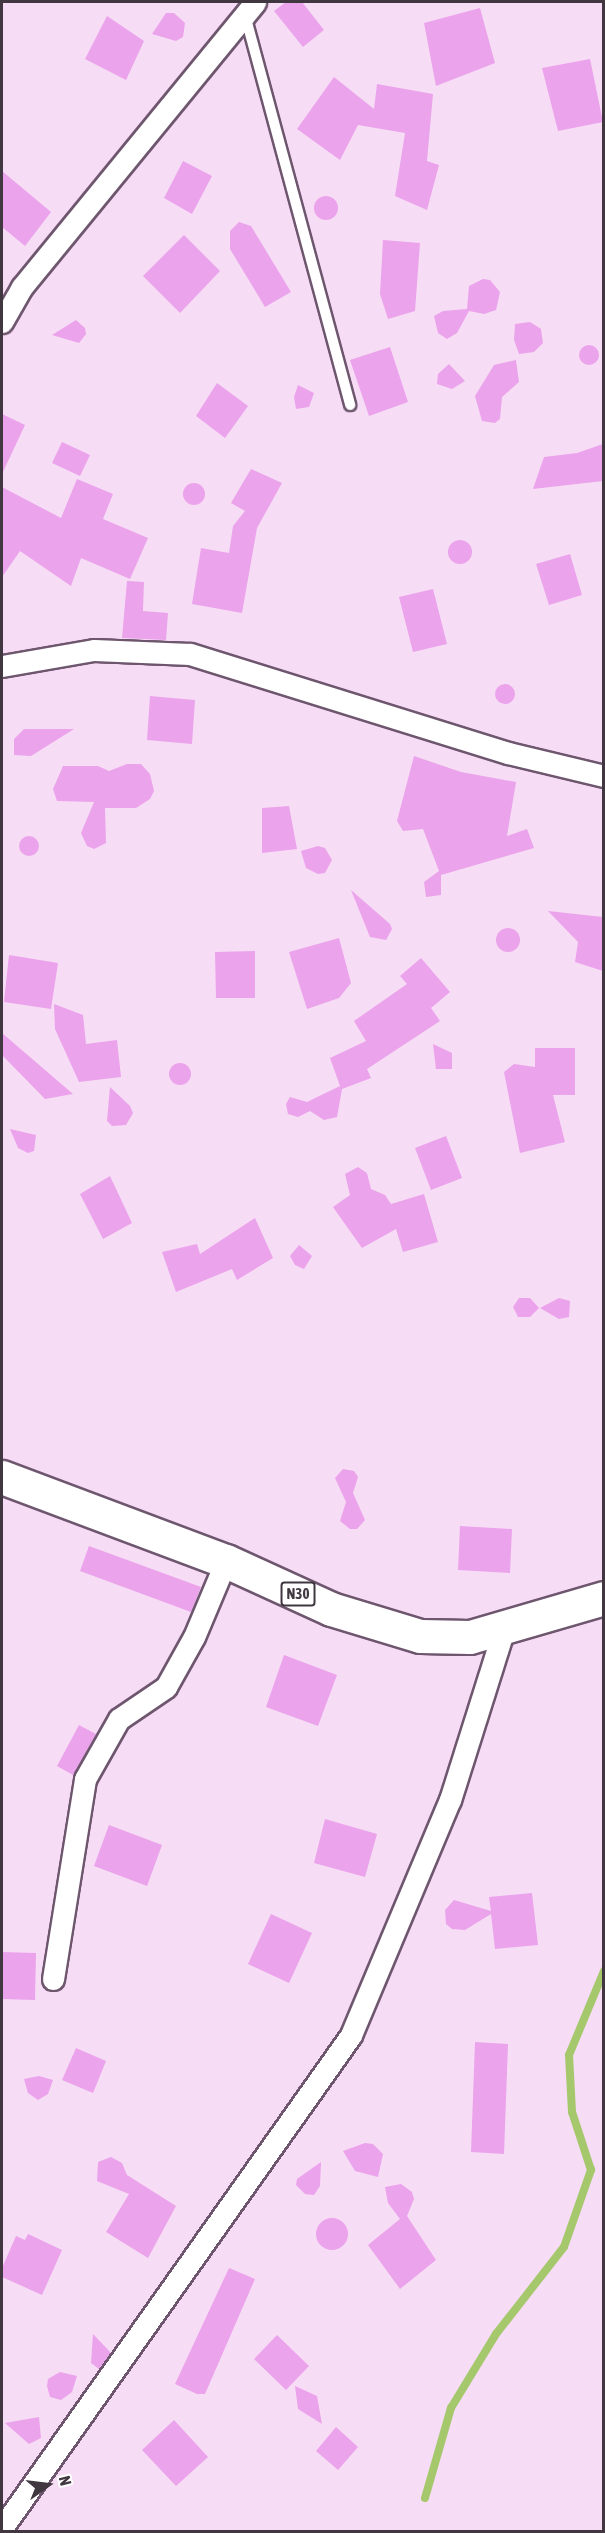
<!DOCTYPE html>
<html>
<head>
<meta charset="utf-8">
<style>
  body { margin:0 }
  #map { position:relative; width:605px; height:2533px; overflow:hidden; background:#f7dcf6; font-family:"Asap Condensed",sans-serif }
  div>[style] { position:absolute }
  .stream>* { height:8px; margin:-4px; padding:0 4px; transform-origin:4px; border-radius:4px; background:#a5c86c }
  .building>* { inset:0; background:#eba3eb }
  .round { border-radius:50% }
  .roads { filter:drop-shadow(2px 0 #6e576e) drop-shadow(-2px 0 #6e576e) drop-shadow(0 2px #6e576e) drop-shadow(0 -2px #6e576e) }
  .service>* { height:10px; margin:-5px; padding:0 5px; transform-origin:5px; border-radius:5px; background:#fff }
  .minor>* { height:21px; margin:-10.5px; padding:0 10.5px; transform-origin:10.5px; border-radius:10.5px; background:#fff }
  .primary>* { height:33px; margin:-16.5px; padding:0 16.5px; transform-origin:16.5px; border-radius:16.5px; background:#fff }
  span { translate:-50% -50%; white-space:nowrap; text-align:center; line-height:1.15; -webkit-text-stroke:4.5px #fff; paint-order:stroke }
  .shield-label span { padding:2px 4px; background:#fff; border:2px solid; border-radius:4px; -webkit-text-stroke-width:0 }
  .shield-label { font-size:15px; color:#413741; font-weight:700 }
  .frame { position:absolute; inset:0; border:3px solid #413741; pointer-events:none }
  .north { position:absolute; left:18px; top:2455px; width:60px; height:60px; -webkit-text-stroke:4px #fff; paint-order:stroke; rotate:76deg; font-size:16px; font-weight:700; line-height:24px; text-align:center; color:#413741 }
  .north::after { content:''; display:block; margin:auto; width:21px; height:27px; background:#413741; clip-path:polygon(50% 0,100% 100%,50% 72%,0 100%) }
</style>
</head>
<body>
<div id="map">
  <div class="stream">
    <i style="left:425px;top:2498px;width:94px;rotate:-73.9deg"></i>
    <i style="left:451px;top:2408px;width:87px;rotate:-58.7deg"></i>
    <i style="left:496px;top:2334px;width:110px;rotate:-52deg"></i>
    <i style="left:564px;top:2247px;width:82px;rotate:-70.7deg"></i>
    <i style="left:591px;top:2170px;width:61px;rotate:-108.1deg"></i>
    <i style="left:572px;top:2112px;width:57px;rotate:-93deg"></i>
    <i style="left:569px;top:2055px;width:91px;rotate:-67.4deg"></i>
  </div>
  <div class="building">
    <i style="clip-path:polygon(286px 2px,302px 2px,324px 30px,303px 47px,274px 11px)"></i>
    <i style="clip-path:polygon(480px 8px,495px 63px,436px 86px,424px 23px)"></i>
    <i style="clip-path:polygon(166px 13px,174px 13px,185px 23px,183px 37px,176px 41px,152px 34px)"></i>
    <i style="clip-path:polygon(107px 16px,144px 41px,126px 80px,85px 59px)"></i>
    <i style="clip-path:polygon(590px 59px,603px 122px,558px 131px,542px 68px)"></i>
    <i style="clip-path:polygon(334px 77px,374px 109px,377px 84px,433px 94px,427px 161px,439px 165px,427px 210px,395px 196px,405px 133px,358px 125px,340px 160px,297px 129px)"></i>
    <i style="clip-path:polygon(183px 161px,212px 176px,192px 214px,164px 198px)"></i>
    <i style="clip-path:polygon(2px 171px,51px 212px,25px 246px,2px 227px)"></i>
    <i class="round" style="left:314px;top:196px;width:24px;height:24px"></i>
    <i style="clip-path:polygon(239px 222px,251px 226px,291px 292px,265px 307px,230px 249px,230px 231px)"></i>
    <i style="clip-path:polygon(184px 235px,220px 271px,180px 313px,143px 276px)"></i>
    <i style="clip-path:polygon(383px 240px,420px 243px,415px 311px,388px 319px,380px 294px)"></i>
    <i style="clip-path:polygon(483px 279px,490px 280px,500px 292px,496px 310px,484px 314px,469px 311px,457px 333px,447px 339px,438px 333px,434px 316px,443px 311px,467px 309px,469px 286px)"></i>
    <i style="clip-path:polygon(76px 320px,85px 328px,86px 334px,79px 343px,52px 335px)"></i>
    <i style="clip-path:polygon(530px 322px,541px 329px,543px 343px,534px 352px,519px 354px,514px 340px,515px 324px)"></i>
    <i class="round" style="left:579px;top:345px;width:20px;height:20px"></i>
    <i style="clip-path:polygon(390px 347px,408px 402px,369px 416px,350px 360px)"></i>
    <i style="clip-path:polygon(516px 360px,519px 382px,502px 397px,500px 419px,495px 423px,482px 421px,475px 396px,494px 365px)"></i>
    <i style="clip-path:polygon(449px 364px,465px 381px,452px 389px,437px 384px,438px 374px)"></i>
    <i style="clip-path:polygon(217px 383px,248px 406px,225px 438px,196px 416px)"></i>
    <i style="clip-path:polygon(298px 385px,314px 393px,309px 407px,296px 409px,294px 397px)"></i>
    <i style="clip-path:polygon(2px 414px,25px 425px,2px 474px)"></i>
    <i style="clip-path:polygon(62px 442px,90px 455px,80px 476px,52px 463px)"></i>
    <i style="clip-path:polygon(603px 444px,603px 481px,533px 489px,544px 457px,577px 453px)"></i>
    <i style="clip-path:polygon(251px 469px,282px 483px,257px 528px,242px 613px,192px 604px,201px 548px,229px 553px,233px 526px,245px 511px,231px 503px)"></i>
    <i style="clip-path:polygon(77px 479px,113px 494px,103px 519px,148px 538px,130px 579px,81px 558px,71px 586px,20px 551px,2px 577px,2px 487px,61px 518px)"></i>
    <i class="round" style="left:183px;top:483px;width:22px;height:22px"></i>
    <i class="round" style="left:448px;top:540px;width:24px;height:24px"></i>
    <i style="clip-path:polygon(570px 554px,582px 595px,549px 605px,536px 564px)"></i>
    <i style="clip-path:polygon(127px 581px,144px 582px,143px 611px,168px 613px,166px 640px,122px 638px)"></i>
    <i style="clip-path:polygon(433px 589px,447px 644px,413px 652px,399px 597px)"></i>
    <i class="round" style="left:495px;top:684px;width:20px;height:20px"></i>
    <i style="clip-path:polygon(150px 696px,195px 700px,192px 744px,147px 740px)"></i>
    <i style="clip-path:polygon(24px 729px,74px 729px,31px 756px,14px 755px,14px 739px)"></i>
    <i style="clip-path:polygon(414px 756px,461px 772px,516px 782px,507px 836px,527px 829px,534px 848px,441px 875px,441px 895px,426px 897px,424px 882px,439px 871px,423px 829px,403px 831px,397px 821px)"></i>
    <i style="clip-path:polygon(127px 764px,141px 764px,150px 774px,154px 791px,150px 799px,136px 808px,105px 808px,106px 843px,94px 849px,87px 846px,81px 833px,94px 802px,57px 801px,53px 789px,63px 766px,98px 766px,109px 771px)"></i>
    <i style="clip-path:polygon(289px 806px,297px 849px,262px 853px,262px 808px)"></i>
    <i class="round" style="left:19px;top:836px;width:20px;height:20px"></i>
    <i style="clip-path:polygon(318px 846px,325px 848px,332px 860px,325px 873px,318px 874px,306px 868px,301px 851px)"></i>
    <i style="clip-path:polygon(351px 890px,390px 924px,392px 929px,386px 940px,370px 937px)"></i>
    <i style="clip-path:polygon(548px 911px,603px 917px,603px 971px,575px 962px,578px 942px)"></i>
    <i class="round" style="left:496px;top:928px;width:24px;height:24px"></i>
    <i style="clip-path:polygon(339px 938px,351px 983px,339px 998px,307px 1009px,289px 952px)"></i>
    <i style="clip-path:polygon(255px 951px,255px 998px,216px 998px,215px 952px)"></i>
    <i style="clip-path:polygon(9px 955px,58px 963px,51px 1009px,4px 1002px)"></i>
    <i style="clip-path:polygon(421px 958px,450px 992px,431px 1008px,440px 1021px,367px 1069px,371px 1078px,342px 1089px,337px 1117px,324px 1120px,310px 1111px,298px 1117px,288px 1114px,286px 1104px,290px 1097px,307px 1102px,340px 1086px,330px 1058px,366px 1041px,354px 1021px,407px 984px,400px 976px)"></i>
    <i style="clip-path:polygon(54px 1004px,83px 1015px,86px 1044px,117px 1040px,121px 1077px,79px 1082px,55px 1029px)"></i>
    <i style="clip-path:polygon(2px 1033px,73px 1094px,45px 1099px,2px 1055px)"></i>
    <i style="clip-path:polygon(433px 1044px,452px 1053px,452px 1069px,436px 1069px)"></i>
    <i style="clip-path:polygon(535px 1048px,575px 1048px,575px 1095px,553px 1095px,565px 1142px,520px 1153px,504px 1072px,514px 1064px,535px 1067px)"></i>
    <i class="round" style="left:169px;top:1063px;width:22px;height:22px"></i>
    <i style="clip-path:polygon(110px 1087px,130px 1106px,133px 1113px,126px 1125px,112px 1126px,107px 1121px)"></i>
    <i style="clip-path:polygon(10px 1129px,36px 1135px,34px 1151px,28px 1153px,18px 1148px)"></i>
    <i style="clip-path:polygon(446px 1136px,462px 1178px,431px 1190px,415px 1148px)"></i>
    <i style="clip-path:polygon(358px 1167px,367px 1173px,371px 1189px,385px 1195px,391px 1204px,424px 1194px,438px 1242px,403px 1252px,396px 1229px,362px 1248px,333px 1207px,350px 1195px,345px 1174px)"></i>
    <i style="clip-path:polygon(110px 1176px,132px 1223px,103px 1239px,80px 1194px)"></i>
    <i style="clip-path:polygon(255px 1218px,273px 1258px,237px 1280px,232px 1269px,176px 1292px,162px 1252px,197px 1244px,200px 1254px)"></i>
    <i style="clip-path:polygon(299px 1245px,312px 1256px,304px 1269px,295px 1265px,290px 1256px)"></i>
    <i style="clip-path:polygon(519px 1298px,530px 1298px,539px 1308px,530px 1317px,518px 1317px,513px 1307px)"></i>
    <i style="clip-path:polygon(559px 1298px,570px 1301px,569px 1317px,559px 1319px,540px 1308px)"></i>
    <i style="clip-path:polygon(343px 1469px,354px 1471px,358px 1477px,353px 1493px,365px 1520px,357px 1529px,350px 1529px,340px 1521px,346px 1502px,335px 1478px)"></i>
    <i style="clip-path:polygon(460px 1526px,512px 1529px,510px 1573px,458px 1570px)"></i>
    <i style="clip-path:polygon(89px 1546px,201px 1587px,191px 1612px,80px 1571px)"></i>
    <i style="clip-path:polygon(284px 1655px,337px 1675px,318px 1726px,266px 1707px)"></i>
    <i style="clip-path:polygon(79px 1725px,96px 1734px,73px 1775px,57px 1766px)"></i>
    <i style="clip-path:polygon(325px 1819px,377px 1834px,365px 1877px,314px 1863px)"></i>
    <i style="clip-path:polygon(109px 1825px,162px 1845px,147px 1886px,94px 1866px)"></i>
    <i style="clip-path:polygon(532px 1893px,538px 1945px,495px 1949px,491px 1914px,465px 1930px,452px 1929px,446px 1924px,445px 1910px,454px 1900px,491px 1911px,489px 1897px)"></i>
    <i style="clip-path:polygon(271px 1914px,312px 1933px,289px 1983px,248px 1964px)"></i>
    <i style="clip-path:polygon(2px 1952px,36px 1953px,35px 2000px,2px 1999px)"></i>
    <i style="clip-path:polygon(475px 2042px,508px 2044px,504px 2154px,471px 2152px)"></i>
    <i style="clip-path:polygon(76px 2048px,106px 2061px,93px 2093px,62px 2080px)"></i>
    <i style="clip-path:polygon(39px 2076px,53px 2080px,48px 2094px,38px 2100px,28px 2093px,24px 2079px)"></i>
    <i style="clip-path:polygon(365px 2143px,373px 2144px,383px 2154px,378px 2177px,355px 2171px,343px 2151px)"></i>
    <i style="clip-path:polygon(111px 2157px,122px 2163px,127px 2175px,176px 2206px,148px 2258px,106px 2232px,129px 2194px,97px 2181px,98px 2162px)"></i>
    <i style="clip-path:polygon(321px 2162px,320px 2186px,314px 2195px,305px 2194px,296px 2185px,297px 2179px)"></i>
    <i style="clip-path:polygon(401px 2184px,412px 2192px,414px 2199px,407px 2216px,436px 2260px,400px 2289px,368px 2245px,400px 2219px,388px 2203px,385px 2187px)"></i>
    <i class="round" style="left:316px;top:2218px;width:32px;height:32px"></i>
    <i style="clip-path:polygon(28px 2234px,62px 2250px,42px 2295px,2px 2277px,2px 2268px,16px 2236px,25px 2240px)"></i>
    <i style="clip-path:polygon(229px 2268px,255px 2279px,205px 2394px,197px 2394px,175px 2384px)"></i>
    <i style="clip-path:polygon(93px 2334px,111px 2353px,99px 2369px,91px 2363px)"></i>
    <i style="clip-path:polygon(277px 2335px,309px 2366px,286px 2390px,254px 2359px)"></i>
    <i style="clip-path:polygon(60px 2372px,77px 2376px,72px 2392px,61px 2400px,50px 2397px,47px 2386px,48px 2379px)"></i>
    <i style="clip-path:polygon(295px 2386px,317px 2396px,322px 2424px,298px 2409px)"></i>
    <i style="clip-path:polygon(39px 2417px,41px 2438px,29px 2444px,5px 2423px)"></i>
    <i style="clip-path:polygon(174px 2420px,208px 2457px,176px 2486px,142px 2450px)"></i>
    <i style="clip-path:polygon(336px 2427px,358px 2447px,338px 2470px,316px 2451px)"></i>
  </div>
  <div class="roads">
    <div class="service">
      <i style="left:245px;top:15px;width:404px;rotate:74.9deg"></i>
    </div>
    <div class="minor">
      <i style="left:2px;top:322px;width:40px;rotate:-60.3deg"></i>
      <i style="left:22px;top:287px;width:368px;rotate:-50.7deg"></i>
      <i style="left:2px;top:666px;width:93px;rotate:-9.9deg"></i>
      <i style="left:94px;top:650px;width:96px;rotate:2.4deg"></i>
      <i style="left:190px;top:654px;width:333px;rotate:17.3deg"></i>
      <i style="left:508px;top:753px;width:99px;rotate:13.5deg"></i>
      <i style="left:53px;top:1979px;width:203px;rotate:-80.9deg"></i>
      <i style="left:85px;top:1779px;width:69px;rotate:-60.5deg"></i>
      <i style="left:119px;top:1719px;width:57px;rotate:-34.2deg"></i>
      <i style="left:166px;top:1687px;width:57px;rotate:-60.8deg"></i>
      <i style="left:194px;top:1637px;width:82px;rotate:-67.2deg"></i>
      <i style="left:2px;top:2528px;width:604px;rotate:-54.7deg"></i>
      <i style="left:351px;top:2035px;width:255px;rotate:-67.2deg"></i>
      <i style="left:450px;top:1800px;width:179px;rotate:-72.5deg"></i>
    </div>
    <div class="primary">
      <i style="left:2px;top:1477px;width:239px;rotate:20.6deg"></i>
      <i style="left:226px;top:1561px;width:115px;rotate:24.6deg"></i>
      <i style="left:331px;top:1609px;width:93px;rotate:16.9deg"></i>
      <i style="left:420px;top:1636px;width:50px;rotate:1.1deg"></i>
      <i style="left:470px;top:1637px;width:140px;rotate:-16.2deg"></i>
    </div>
  </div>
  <div class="shield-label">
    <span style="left:298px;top:1594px">N30</span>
  </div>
  <div class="frame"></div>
  <div class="north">N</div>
</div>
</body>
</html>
